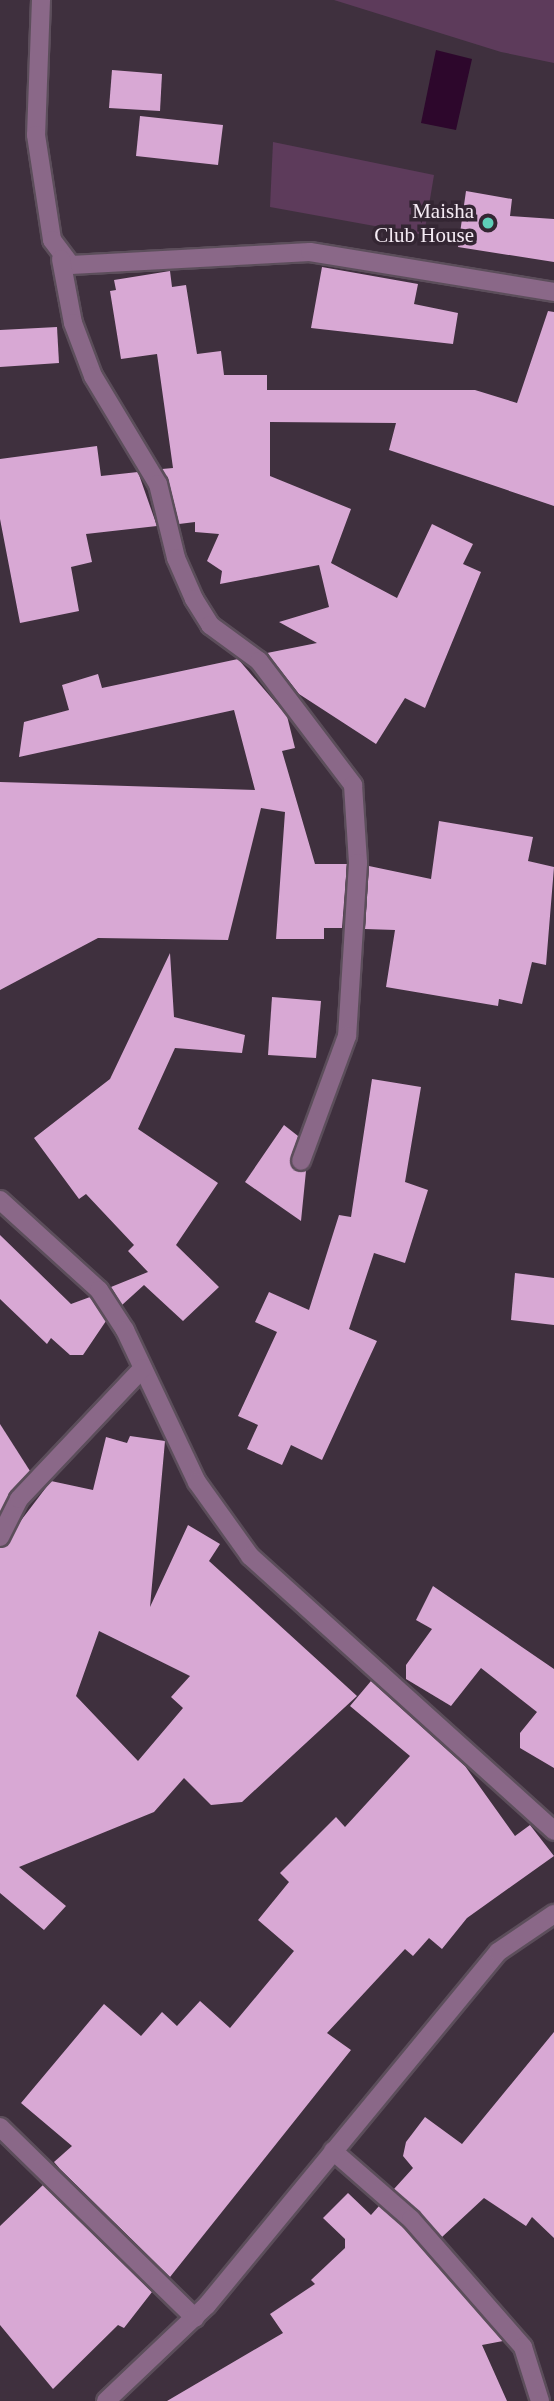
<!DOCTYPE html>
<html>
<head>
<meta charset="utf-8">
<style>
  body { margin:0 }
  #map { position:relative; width:554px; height:2401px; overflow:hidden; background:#3f303e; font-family:"Times New Roman",serif }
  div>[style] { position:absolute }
  .green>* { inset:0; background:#5d3b5b }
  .water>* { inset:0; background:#2d072c }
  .building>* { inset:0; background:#d8a8d4 }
  .roads { filter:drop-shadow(2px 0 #5c4e5b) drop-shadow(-2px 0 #5c4e5b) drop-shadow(0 2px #5c4e5b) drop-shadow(0 -2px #5c4e5b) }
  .minor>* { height:18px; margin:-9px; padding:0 9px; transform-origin:9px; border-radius:9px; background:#8a6888 }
  .tertiary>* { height:18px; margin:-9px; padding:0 9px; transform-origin:9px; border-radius:9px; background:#8a6888 }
  .dots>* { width:19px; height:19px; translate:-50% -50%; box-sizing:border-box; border:4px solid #342633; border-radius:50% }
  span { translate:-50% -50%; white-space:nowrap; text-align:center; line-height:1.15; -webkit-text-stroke:7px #342633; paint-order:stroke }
  .poi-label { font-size:21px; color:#f5ebf4 }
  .right { translate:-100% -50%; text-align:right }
</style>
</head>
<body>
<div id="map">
  <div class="green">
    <i style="clip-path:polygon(334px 0,554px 0,554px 63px,501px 52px)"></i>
    <i style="clip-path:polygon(273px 142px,434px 175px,424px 235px,270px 207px)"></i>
  </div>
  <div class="water">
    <i style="clip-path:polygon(436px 50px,472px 59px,456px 130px,421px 123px)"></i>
  </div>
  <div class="building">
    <i style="clip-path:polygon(112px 70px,162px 74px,160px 111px,109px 108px)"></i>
    <i style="clip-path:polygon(140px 116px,223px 125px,218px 165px,136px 156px)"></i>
    <i style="clip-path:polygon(466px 191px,512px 199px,510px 216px,554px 219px,554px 262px,458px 247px)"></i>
    <i style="clip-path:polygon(322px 267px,418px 284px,414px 304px,458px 313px,453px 344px,311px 328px)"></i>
    <i style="clip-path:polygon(170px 271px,172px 287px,186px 285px,197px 354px,221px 351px,224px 375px,267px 375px,267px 390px,475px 390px,517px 403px,548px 311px,554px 312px,554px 506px,389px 450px,396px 423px,270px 422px,270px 476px,351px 509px,331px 563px,397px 598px,432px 524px,473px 544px,463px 564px,481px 572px,425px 708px,405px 698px,376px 744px,299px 694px,267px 653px,317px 643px,279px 622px,329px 607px,319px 565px,220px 584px,222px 571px,207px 561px,219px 534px,195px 532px,195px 522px,179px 524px,162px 469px,173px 468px,157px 354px,121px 359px,110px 291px,116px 290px,114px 280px)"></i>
    <i style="clip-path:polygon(57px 327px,59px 363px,0 367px,0 330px)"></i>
    <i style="clip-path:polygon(97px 446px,101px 476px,138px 472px,157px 526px,86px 534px,92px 562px,71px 567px,79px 611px,20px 623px,0 519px,0 459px)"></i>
    <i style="clip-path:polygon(238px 659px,287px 716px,295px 748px,282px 751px,315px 864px,347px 864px,342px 928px,324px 928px,324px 939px,276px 939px,285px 812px,261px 808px,228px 940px,98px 938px,0 990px,0 782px,255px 790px,234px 710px,19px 757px,24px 722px,69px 710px,62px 685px,98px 674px,102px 688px)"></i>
    <i style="clip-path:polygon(439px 821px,533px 837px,528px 861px,554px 867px,546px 965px,532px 962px,522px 1004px,499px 999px,498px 1006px,386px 987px,395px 930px,365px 929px,369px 866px,431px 879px)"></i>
    <i style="clip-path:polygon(170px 953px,174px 1017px,245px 1035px,242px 1053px,175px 1048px,138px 1129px,218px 1183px,176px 1245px,219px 1287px,183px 1321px,144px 1285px,122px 1305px,111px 1287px,148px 1272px,128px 1251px,134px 1245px,86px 1194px,79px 1199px,34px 1138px,110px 1079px)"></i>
    <i style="clip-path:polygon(272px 997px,321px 1001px,316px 1058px,268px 1055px)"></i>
    <i style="clip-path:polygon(372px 1079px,421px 1087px,405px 1182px,428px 1190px,405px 1263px,374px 1253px,349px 1329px,377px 1341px,322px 1460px,291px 1445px,282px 1465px,247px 1449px,258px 1425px,238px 1416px,277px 1332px,255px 1322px,269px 1292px,309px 1310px,339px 1215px,351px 1217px)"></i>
    <i style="clip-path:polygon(284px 1125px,298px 1136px,292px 1168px,306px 1171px,301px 1221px,245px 1182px)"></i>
    <i style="clip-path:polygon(0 1235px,71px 1304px,90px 1297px,106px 1321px,83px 1355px,70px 1355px,51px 1338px,47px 1344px,0 1299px)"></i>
    <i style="clip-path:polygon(515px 1273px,554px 1278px,554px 1325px,511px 1320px)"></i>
    <i style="clip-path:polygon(0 1424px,30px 1471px,0 1512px)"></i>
    <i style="clip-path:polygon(evenodd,130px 1436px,165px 1441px,150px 1607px,188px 1525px,220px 1544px,209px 1561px,357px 1696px,242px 1802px,211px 1805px,184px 1778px,154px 1812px,19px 1867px,66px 1906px,44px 1930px,0 1893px,0 1548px,51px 1481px,93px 1490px,106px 1437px,127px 1443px,130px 1436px,99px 1631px,190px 1676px,171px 1697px,183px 1708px,138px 1761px,76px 1696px,99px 1631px)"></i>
    <i style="clip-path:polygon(433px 1586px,554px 1669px,554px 1768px,520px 1748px,520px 1733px,537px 1712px,481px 1668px,451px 1706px,406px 1679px,406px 1665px,432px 1629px,416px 1620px)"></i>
    <i style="clip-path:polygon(371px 1681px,465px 1766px,515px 1836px,530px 1825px,554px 1856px,467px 1918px,442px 1949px,429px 1938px,413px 1956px,405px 1949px,327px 2033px,351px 2050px,170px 2277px,60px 2169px,54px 2162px,72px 2146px,21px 2103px,104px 2004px,141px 2036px,162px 2012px,177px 2026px,200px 2001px,230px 2028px,294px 1951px,258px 1920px,289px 1882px,280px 1873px,336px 1817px,345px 1827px,410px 1756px,350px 1706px)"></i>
    <i style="clip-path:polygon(554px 2032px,554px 2238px,532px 2217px,526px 2226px,484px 2198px,442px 2237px,394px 2189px,413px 2168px,403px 2156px,406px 2142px,425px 2117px,462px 2144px)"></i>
    <i style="clip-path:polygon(43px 2185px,152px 2292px,124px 2328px,118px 2325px,53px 2389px,0 2325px,0 2226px)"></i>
    <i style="clip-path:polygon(348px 2193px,371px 2215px,379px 2206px,403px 2227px,503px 2341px,482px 2345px,507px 2401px,167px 2401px,283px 2333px,270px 2314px,315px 2284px,311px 2280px,345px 2248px,345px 2239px,323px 2218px)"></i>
  </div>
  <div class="roads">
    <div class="minor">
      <i style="left:41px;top:0;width:135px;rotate:92.1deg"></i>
      <i style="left:36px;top:135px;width:106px;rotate:81.3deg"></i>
      <i style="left:52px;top:240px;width:31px;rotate:53deg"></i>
      <i style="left:71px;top:265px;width:239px;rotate:-3.1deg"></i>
      <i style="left:310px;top:252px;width:247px;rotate:9.3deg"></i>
      <i style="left:61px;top:259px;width:65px;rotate:79.4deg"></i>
      <i style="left:73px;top:323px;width:57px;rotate:69.3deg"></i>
      <i style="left:93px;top:376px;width:126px;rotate:59deg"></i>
      <i style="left:158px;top:484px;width:76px;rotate:76.3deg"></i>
      <i style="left:176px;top:558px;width:45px;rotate:66.3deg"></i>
      <i style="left:194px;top:599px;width:31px;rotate:58deg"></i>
      <i style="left:210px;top:625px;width:61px;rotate:36.3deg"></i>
      <i style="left:259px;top:661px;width:156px;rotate:52.8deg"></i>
      <i style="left:353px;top:785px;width:78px;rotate:86.3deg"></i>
      <i style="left:358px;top:863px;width:173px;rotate:93.6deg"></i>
      <i style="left:347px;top:1036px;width:133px;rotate:110.2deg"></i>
      <i style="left:0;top:1200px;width:134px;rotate:42.3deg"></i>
      <i style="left:99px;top:1290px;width:48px;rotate:57deg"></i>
      <i style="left:125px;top:1330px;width:168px;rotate:64.7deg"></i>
      <i style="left:197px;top:1482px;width:91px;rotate:54.4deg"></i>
      <i style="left:250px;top:1556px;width:410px;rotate:42.1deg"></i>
      <i style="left:0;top:1537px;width:42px;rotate:-63.4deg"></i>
      <i style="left:19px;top:1499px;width:180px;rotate:-46.6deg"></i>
      <i style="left:0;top:2127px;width:273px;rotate:44.4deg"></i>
      <i style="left:333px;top:2151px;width:103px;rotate:41.1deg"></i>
      <i style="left:411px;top:2219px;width:170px;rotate:48.8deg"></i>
      <i style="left:523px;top:2347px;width:57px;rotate:72.5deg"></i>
    </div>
    <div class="tertiary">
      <i style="left:106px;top:2401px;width:139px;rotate:-43.5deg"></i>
      <i style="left:207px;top:2305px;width:457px;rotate:-50.5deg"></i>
      <i style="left:498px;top:1952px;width:68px;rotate:-34.2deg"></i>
    </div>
  </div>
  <div class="dots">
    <i style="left:488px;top:223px;background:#5eceb8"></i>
  </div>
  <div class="poi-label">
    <span class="right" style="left:474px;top:223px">Maisha<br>Club House</span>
  </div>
</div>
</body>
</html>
